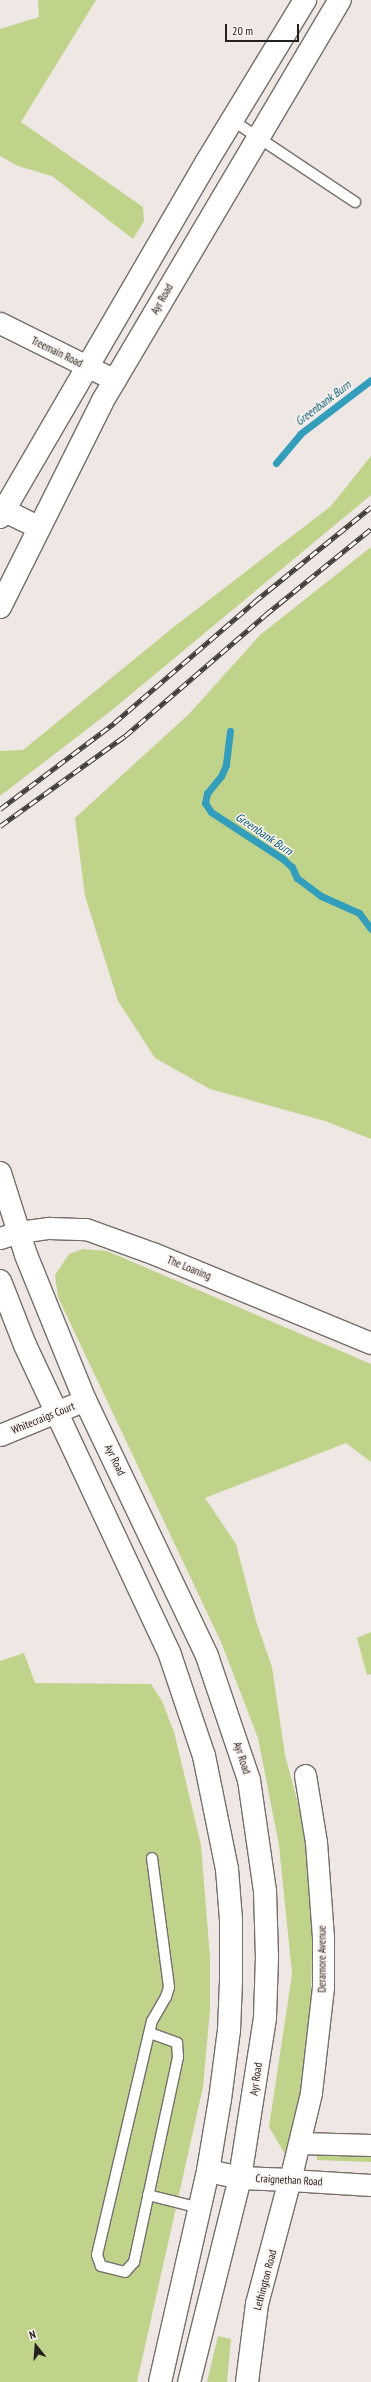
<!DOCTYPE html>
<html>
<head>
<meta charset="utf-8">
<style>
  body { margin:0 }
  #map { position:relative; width:371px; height:2382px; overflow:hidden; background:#efe7e3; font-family:"PT Sans Narrow",sans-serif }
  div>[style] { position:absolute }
  .green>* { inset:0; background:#c0d38b }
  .stream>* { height:7px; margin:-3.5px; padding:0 3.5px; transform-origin:3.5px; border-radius:3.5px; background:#339dbc }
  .roads { filter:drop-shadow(1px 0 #756e6a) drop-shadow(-1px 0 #756e6a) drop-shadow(0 1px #756e6a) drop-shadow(0 -1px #756e6a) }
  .lane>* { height:10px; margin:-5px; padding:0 5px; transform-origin:5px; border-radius:5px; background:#fff }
  .street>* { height:21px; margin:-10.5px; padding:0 10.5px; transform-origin:10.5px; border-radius:10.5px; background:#fff }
  .secondary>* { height:22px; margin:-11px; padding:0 11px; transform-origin:11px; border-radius:11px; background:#fff }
  .primary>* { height:22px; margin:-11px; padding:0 11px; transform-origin:11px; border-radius:11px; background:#fff }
  .rail>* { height:4.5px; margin-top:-2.25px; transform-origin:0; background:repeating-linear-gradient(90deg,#fcf4f0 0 9px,#3e3b38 0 18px); box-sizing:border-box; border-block:1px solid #3e3b38 }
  span { translate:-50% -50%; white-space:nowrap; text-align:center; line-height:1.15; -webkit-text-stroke:3px #fcf4f0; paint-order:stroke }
  .street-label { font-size:11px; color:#23201e }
  .water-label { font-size:12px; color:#005a70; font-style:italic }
  .north { position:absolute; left:16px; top:2326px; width:40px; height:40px; -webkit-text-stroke:3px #fcf4f0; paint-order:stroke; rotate:343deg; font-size:11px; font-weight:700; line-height:16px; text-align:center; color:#23201e }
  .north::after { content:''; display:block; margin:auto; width:14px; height:18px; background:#23201e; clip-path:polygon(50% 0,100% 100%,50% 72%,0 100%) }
  .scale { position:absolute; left:225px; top:24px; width:74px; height:18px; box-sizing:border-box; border:2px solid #23201e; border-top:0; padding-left:5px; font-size:12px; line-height:14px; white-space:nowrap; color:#23201e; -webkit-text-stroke:3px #fcf4f0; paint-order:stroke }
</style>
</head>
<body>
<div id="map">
  <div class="green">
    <i style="clip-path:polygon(38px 0,96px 0,21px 122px,143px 207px,144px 221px,133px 239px,52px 176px,18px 166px,0 156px,0 29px,39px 17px)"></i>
    <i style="clip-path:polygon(371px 456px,371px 495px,112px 710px,0 796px,0 751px,23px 750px,175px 626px,331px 506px)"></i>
    <i style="clip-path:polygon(371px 547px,371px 1139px,325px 1121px,210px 1089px,155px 1058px,118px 1001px,85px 896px,75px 818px,189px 714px,260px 635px)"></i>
    <i style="clip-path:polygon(83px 1249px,107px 1251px,371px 1364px,371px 1462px,346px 1443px,205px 1498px,236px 1544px,256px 1621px,272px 1667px,285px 1755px,304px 1826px,313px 1913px,310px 2032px,289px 2161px,269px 2127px,292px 1974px,279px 1845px,258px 1738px,221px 1642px,58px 1297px,55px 1275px,69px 1254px)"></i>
    <i style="clip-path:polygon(371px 1632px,371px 1674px,367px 1675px,357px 1638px)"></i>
    <i style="clip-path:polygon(24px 1653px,35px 1683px,151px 1684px,162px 1701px,174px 1732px,201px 1845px,210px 1957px,210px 2010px,203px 2087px,137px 2382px,0 2382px,0 1661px)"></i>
    <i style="clip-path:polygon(318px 2148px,371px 2150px,371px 2162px,317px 2160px)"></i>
    <i style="clip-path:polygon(218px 2336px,231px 2339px,227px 2382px,207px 2382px)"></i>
  </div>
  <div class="stream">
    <i style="left:276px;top:463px;width:38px;rotate:-50deg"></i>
    <i style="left:300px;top:434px;width:89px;rotate:-37.3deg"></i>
    <i style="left:230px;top:731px;width:34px;rotate:97deg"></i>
    <i style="left:226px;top:765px;width:12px;rotate:114deg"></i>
    <i style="left:221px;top:776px;width:22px;rotate:129deg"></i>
    <i style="left:207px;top:793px;width:10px;rotate:101deg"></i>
    <i style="left:205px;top:803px;width:11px;rotate:56deg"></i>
    <i style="left:211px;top:812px;width:86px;rotate:33.1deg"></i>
    <i style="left:283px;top:859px;width:12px;rotate:42deg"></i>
    <i style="left:292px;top:867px;width:12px;rotate:66deg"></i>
    <i style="left:297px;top:878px;width:30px;rotate:37deg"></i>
    <i style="left:321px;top:896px;width:42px;rotate:24.1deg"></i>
    <i style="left:359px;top:913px;width:20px;rotate:53deg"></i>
  </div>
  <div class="roads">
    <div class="lane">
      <i style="left:232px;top:120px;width:148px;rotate:33.7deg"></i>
      <i style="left:150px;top:2033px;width:29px;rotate:20deg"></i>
      <i style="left:177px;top:2043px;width:14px;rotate:86deg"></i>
      <i style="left:178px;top:2057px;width:210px;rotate:102.1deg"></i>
      <i style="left:134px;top:2262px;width:13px;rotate:132deg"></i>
      <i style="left:125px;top:2272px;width:25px;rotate:-166deg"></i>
      <i style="left:101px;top:2266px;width:12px;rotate:-110deg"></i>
      <i style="left:97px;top:2255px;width:240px;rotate:-76.8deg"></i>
      <i style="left:152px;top:2021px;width:28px;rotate:-60deg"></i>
      <i style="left:166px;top:1997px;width:10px;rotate:-73deg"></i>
      <i style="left:169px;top:1987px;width:130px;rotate:-97.5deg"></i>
      <i style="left:148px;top:2195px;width:54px;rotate:14deg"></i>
    </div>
    <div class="street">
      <i style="left:0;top:323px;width:128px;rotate:26.4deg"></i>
      <i style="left:0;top:1238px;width:20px;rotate:-18deg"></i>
      <i style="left:19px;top:1232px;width:30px;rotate:-8deg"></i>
      <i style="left:49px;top:1228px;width:37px;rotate:2deg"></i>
      <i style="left:86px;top:1229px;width:73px;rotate:19.9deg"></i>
      <i style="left:155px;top:1254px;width:234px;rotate:22.4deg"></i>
      <i style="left:0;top:1435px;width:92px;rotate:-22.4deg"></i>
      <i style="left:305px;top:1775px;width:68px;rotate:80.7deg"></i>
      <i style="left:316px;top:1842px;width:96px;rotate:85.8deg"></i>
      <i style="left:323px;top:1938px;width:49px;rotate:90deg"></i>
      <i style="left:323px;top:1987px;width:107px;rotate:96.5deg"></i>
      <i style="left:311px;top:2093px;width:89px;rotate:103.6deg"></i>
      <i style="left:290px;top:2180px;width:81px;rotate:3.5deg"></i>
      <i style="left:301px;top:2143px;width:70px;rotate:1.6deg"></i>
    </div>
    <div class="secondary">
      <i style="left:208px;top:2171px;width:33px;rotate:12deg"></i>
      <i style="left:240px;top:2178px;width:50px;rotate:2.3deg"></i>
      <i style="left:290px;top:2180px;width:128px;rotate:104.9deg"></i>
      <i style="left:257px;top:2304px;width:79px;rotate:97.3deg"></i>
    </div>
    <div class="primary">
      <i style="left:3px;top:510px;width:39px;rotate:26deg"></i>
      <i style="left:0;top:517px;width:410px;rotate:-59.8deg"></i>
      <i style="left:206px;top:163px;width:191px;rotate:-58.7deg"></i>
      <i style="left:0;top:607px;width:229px;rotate:-63.5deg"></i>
      <i style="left:102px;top:402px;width:467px;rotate:-59.4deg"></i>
      <i style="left:0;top:1173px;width:86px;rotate:72.4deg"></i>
      <i style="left:26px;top:1255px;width:157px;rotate:67.9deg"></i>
      <i style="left:85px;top:1400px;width:284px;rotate:64.5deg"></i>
      <i style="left:207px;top:1656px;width:131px;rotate:71.3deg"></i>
      <i style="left:249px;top:1780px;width:112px;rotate:81.8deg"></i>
      <i style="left:265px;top:1891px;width:66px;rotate:88.3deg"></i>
      <i style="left:267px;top:1957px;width:61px;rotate:91.9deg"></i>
      <i style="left:265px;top:2018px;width:162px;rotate:98.9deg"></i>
      <i style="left:240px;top:2178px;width:210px;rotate:104deg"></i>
      <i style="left:0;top:1281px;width:69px;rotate:68.7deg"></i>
      <i style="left:25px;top:1345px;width:342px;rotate:64.9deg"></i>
      <i style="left:170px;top:1655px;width:107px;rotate:71.4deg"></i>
      <i style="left:204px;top:1756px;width:115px;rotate:78.5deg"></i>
      <i style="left:227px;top:1869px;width:51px;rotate:85.5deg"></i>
      <i style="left:231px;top:1920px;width:61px;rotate:90deg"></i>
      <i style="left:231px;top:1981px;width:49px;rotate:92.3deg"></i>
      <i style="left:229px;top:2030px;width:70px;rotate:97.4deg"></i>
      <i style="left:220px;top:2099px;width:73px;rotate:99.5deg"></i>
      <i style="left:208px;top:2171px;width:216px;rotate:102.8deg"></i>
    </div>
  </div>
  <div class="rail">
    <i style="left:0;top:809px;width:143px;rotate:-37deg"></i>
    <i style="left:114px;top:723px;width:185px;rotate:-40.8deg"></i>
    <i style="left:254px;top:602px;width:151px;rotate:-39.1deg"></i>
    <i style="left:0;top:826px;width:154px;rotate:-35.8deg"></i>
    <i style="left:125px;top:736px;width:185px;rotate:-40.8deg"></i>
    <i style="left:265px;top:615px;width:136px;rotate:-39.1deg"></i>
  </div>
  <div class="street-label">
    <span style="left:162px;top:299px;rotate:-60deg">Ayr Road</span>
    <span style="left:57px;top:352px;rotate:26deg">Treemain Road</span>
    <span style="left:189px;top:1268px;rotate:22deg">The Loaning</span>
    <span style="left:43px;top:1418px;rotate:-22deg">Whitecraigs Court</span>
    <span style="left:115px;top:1460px;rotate:64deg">Ayr Road</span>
    <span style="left:242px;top:1758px;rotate:72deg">Ayr Road</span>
    <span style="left:322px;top:1959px;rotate:-90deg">Deramore Avenue</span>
    <span style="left:256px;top:2079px;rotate:-82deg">Ayr Road</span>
    <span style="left:289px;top:2180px;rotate:3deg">Craignethan Road</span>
    <span style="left:265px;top:2280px;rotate:-75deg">Lethington Road</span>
  </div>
  <div class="water-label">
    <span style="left:323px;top:403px;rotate:-37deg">Greenbank Burn</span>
    <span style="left:264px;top:834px;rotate:34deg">Greenbank Burn</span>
  </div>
  <div class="north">N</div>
  <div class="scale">20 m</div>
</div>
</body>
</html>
